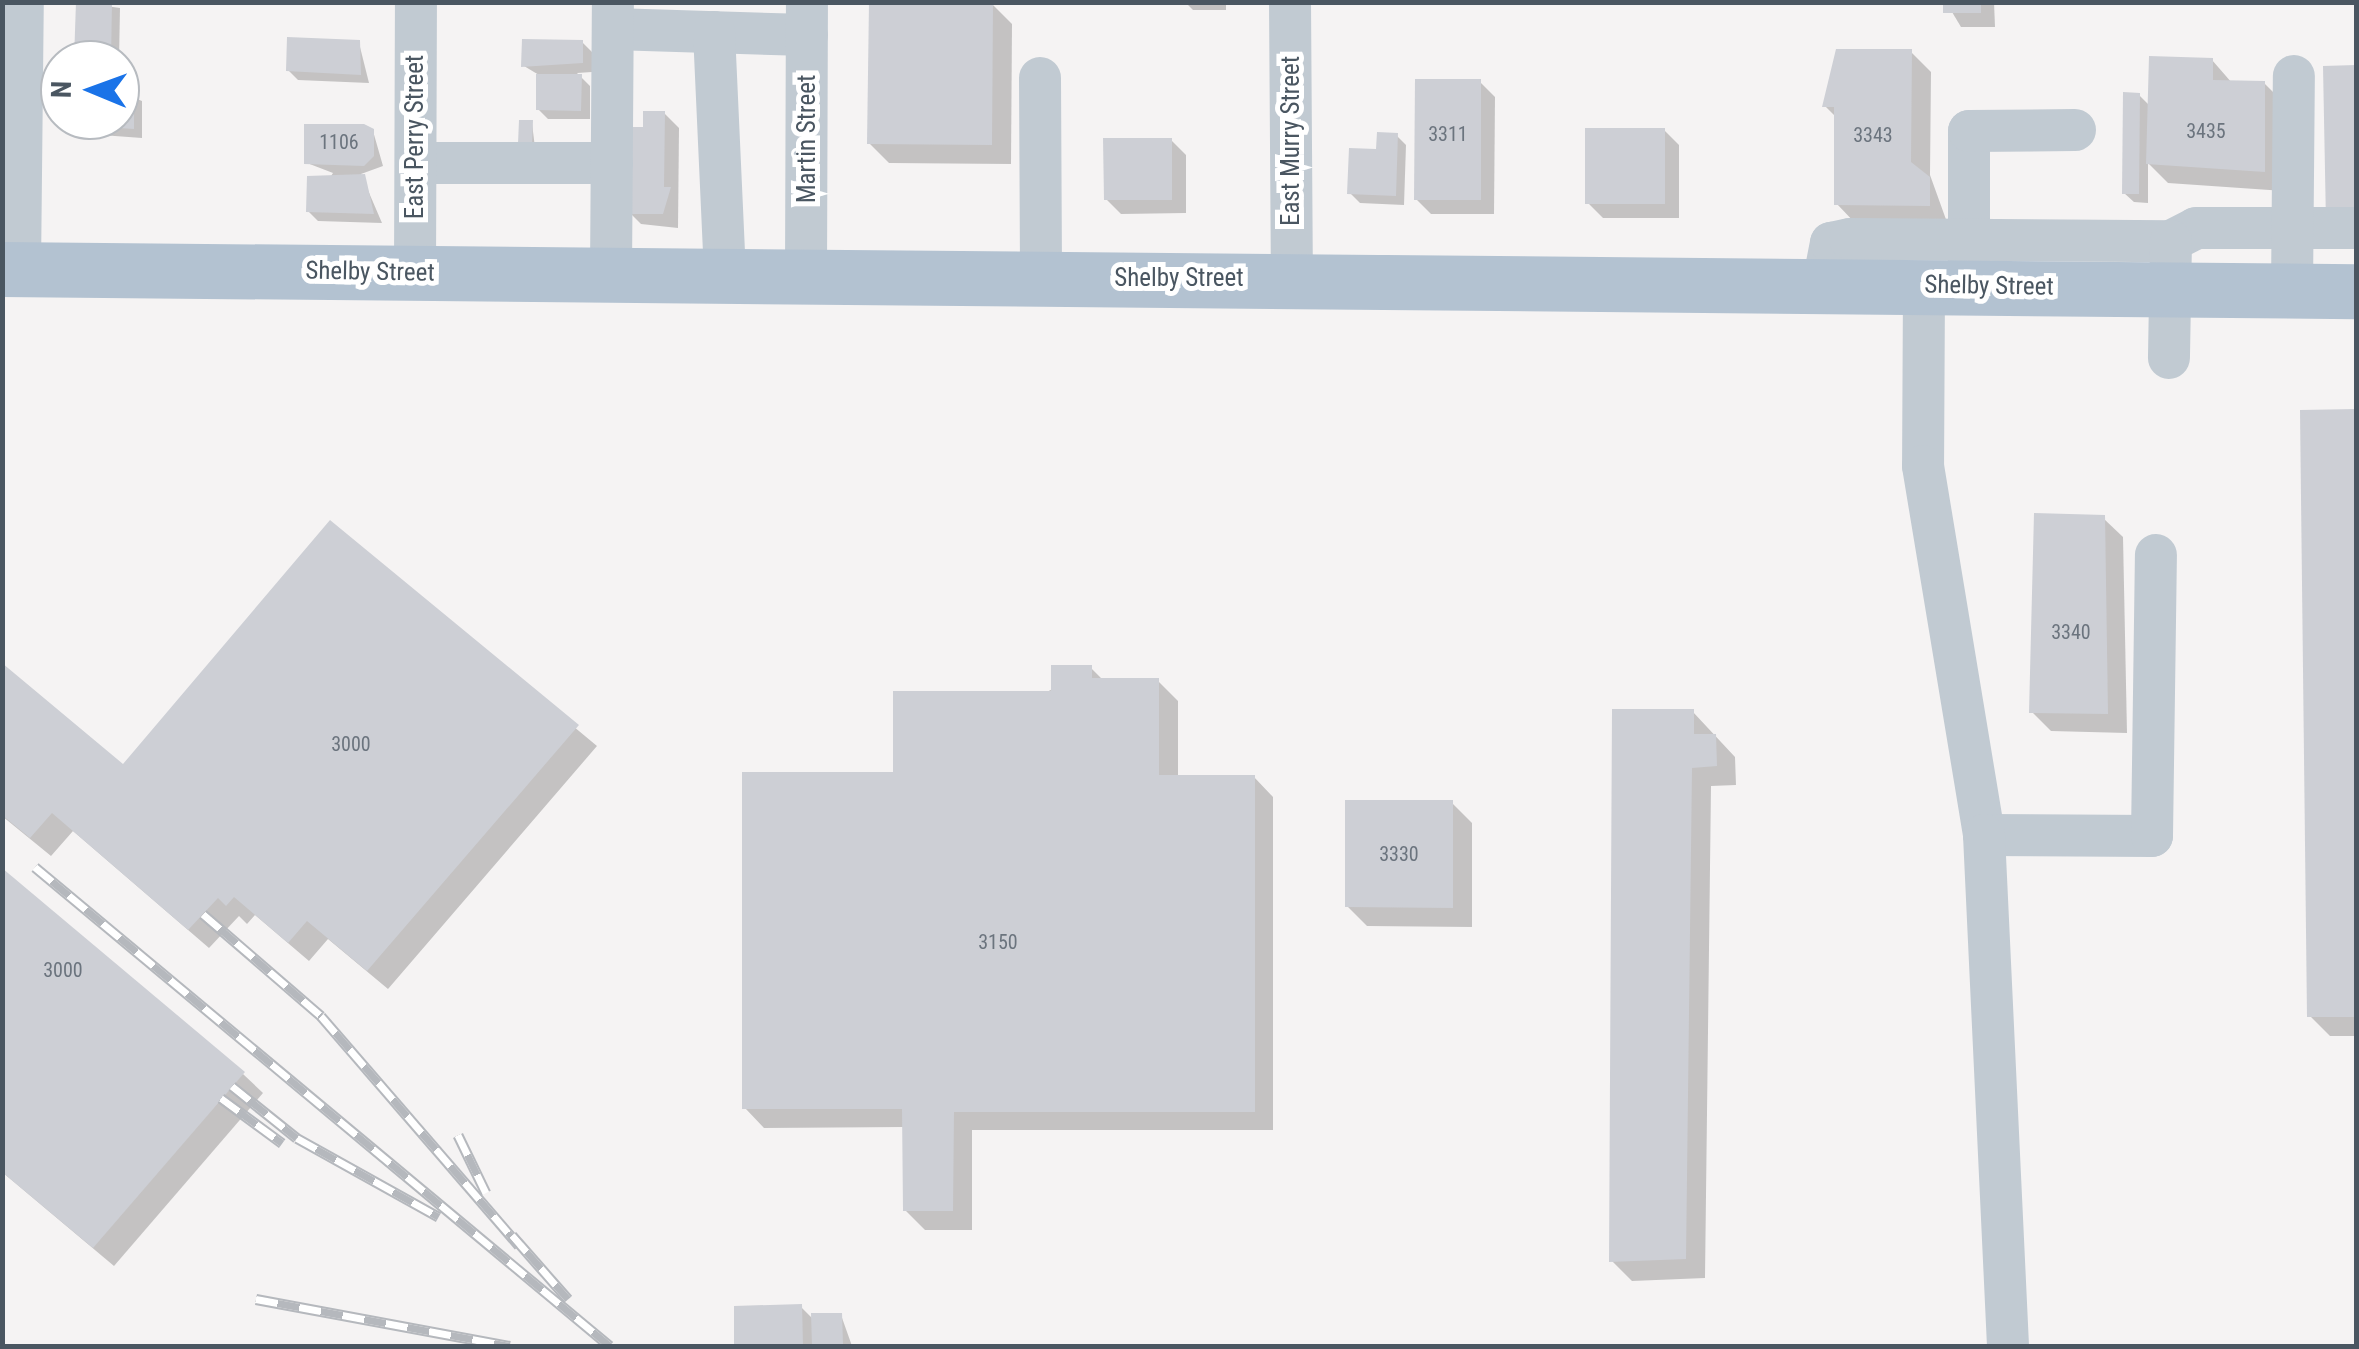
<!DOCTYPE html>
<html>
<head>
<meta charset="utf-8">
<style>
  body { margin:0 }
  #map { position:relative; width:2359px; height:1349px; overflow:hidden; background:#f5f3f3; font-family:"Roboto Condensed",sans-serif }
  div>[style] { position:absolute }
  .shadow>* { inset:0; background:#0003 }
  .building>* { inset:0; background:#cdcfd5 }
  .minor>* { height:42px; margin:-21px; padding:0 21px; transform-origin:21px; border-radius:21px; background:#c1cad2 }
  .major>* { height:55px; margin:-27.5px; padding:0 27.5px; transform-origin:27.5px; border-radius:27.5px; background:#b3c2d1 }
  .rail>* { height:11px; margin-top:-5.5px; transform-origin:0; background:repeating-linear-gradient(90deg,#fff 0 22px,#b5b8bd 0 44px); box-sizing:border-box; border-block:2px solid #b5b8bd }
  span { translate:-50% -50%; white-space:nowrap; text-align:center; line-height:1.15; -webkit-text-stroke:10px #fff; paint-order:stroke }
  .number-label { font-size:20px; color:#6b747e }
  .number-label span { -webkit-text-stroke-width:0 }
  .street-label { font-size:25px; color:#4a5661 }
  .frame { position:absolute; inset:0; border:5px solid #4a5661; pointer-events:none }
  .north { position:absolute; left:40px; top:40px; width:100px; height:100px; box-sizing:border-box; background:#fff; border:2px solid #b7bbc0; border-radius:50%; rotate:271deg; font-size:28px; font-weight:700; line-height:40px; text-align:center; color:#4a5661 }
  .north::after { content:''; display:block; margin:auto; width:35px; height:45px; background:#1a73e8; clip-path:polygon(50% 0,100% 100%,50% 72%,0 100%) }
</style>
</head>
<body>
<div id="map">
  <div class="shadow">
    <i style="clip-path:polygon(78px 2px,120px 8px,119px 60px,77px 60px)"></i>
    <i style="clip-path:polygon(1185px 2px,1226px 2px,1226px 10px,1193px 10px)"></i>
    <i style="clip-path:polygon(1946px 2px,1994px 2px,1995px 27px,1961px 27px)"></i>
    <i style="clip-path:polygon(992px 4px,1012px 24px,1011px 164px,889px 163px,869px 143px)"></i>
    <i style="clip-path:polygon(582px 42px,592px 52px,592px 72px,577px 73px,590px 86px,590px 119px,548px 119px,538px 109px,539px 75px,524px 66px)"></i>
    <i style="clip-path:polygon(359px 43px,369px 83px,298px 80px,288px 70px)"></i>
    <i style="clip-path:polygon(1911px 52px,1931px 72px,1930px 175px,1948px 225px,1856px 224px,1837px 204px,1837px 118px,1825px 106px)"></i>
    <i style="clip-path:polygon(2212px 60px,2232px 83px,2264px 83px,2284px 103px,2284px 191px,2168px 183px,2148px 163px,2148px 203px,2134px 202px,2124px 193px,2139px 95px,2150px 106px)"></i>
    <i style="clip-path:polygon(2326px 68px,2356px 68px,2356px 224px)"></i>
    <i style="clip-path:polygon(1480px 82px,1495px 97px,1494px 214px,1431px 214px,1416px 199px)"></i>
    <i style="clip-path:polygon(120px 92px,142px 101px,142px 138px,74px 133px,65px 123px,120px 120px)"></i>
    <i style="clip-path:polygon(664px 113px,679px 128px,678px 228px,641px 224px,626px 209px,645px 129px)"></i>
    <i style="clip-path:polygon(532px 123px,535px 148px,524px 147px)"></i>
    <i style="clip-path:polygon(1664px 130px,1679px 145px,1679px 218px,1603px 218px,1588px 203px)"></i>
    <i style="clip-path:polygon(373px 131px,383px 166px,361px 174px,382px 223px,318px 221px,308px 211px,333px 173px,307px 163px)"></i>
    <i style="clip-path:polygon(1397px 136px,1406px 145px,1404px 205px,1360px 203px,1350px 193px)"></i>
    <i style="clip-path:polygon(1171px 140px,1186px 155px,1186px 213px,1121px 214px,1106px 199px)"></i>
    <i style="clip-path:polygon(2356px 411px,2356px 1036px,2330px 1036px,2310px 1016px,2303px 412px)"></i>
    <i style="clip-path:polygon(2103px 518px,2123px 537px,2127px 733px,2051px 731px,2032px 712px)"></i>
    <i style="clip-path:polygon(330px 524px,597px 746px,388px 989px,328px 939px,309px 961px,255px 915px,247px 924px,239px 916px,209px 948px,73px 831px,51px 856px,2px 816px,2px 666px,124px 767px)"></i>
    <i style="clip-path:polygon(1091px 668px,1104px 681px,1158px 681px,1178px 701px,1178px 777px,1254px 777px,1273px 797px,1273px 1130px,972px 1130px,972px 1230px,925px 1230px,905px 1210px,905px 1127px,764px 1128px,745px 1108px,896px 774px)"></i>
    <i style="clip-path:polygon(1693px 712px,1735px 757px,1736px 785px,1711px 786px,1705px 1278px,1632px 1281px,1612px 1261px)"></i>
    <i style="clip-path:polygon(1452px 803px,1472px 823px,1472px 927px,1367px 926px,1347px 906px)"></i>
    <i style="clip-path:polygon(243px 1074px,263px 1093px,114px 1266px,2px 1172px)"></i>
    <i style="clip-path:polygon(801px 1307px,814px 1320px,841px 1315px,852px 1346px,737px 1346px,736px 1308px)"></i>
  </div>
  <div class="building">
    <i style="clip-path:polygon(76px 2px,112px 2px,111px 60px,74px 60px)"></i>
    <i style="clip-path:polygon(869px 2px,993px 2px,992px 145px,867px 144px)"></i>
    <i style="clip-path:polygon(1943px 2px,1981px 2px,1981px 13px,1943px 13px)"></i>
    <i style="clip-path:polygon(287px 37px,360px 40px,361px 75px,286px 71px)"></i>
    <i style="clip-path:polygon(522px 39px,583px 40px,583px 63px,521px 67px)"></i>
    <i style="clip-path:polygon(1836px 49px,1912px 49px,1911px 162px,1930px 177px,1930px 206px,1834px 205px,1834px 107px,1822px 107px)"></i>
    <i style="clip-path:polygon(2149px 56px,2213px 58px,2213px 80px,2265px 81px,2265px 172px,2146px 164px)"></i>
    <i style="clip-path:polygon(2356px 65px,2356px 210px,2326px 223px,2323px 66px)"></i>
    <i style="clip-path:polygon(536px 74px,582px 74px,581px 111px,536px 110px)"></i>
    <i style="clip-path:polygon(1415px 79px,1481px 79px,1481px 200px,1414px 200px)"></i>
    <i style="clip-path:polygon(120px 89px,134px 89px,134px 129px,62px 124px,120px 120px)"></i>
    <i style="clip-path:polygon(2123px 92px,2140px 93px,2139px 194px,2122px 194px)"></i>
    <i style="clip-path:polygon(643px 111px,665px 111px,664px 187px,671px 187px,663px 214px,626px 214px,624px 127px,643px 127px)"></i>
    <i style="clip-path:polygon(519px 120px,533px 120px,532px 145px,518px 144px)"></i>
    <i style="clip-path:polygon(304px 124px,364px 124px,374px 129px,374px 156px,364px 166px,304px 164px)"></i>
    <i style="clip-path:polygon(1585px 128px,1665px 128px,1665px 204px,1585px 204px)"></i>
    <i style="clip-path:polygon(1377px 132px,1398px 133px,1396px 196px,1347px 194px,1349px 148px,1376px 149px)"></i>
    <i style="clip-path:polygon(1103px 138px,1172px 138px,1172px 200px,1104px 200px)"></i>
    <i style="clip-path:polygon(365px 174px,374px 214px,306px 212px,307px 176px)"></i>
    <i style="clip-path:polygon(2356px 409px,2356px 1017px,2307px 1017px,2300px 410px)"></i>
    <i style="clip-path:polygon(2034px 513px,2105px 515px,2108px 714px,2029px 713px)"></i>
    <i style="clip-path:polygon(330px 520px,579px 725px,367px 971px,307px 921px,288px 943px,234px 897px,226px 906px,218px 898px,188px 930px,52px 813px,30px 838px,2px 815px,2px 663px,123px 764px)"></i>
    <i style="clip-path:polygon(1051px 665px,1092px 665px,1092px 678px,1159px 678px,1159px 775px,1255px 775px,1255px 1112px,954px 1112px,953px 1211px,903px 1211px,902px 1109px,742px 1109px,742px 772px,893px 772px,893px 691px,1051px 691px)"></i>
    <i style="clip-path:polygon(1612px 709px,1694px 709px,1694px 734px,1716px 734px,1717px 766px,1692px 768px,1686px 1259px,1609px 1262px)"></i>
    <i style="clip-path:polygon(1345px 800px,1453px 800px,1453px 908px,1345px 907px)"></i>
    <i style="clip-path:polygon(2px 868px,245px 1072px,93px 1248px,2px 1172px)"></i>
    <i style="clip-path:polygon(802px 1304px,803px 1346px,734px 1346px,734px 1306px)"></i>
    <i style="clip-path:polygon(811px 1313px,842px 1313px,843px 1345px,812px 1346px)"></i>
  </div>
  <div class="minor">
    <i style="left:1290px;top:2px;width:277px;rotate:89.6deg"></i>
    <i style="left:613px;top:29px;width:194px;rotate:1.8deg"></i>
    <i style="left:714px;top:32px;width:241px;rotate:87.4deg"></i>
    <i style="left:1040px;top:78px;width:199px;rotate:89.7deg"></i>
    <i style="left:416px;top:163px;width:196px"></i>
    <i style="left:2171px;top:241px;width:28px;rotate:-27deg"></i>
    <i style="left:2196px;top:228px;width:160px"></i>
    <i style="left:1969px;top:266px;width:135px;rotate:-90deg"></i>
    <i style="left:1969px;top:131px;width:106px;rotate:-0.5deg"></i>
    <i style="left:20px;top:269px;width:267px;rotate:-89.4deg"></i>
    <i style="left:415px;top:272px;width:270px;rotate:-89.8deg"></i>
    <i style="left:611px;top:274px;width:272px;rotate:-89.6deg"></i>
    <i style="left:806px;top:275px;width:273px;rotate:-89.8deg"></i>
    <i style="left:1823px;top:284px;width:42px;rotate:-79deg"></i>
    <i style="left:1831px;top:243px;width:19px;rotate:-12deg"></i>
    <i style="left:1850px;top:239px;width:321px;rotate:0.4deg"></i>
    <i style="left:2171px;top:241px;width:117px;rotate:91deg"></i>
    <i style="left:1924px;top:285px;width:181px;rotate:90.3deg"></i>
    <i style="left:1923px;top:466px;width:374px;rotate:80.6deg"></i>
    <i style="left:1984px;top:835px;width:168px;rotate:0.3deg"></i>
    <i style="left:2152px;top:836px;width:281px;rotate:-89.2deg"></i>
    <i style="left:2292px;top:290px;width:214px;rotate:-89.5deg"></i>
    <i style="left:1984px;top:835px;width:512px;rotate:87.31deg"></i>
  </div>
  <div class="major">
    <i style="left:2px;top:269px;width:2354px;rotate:0.54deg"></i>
  </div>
  <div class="rail">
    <i style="left:35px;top:867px;width:748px;rotate:39.8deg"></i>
    <i style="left:203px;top:914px;width:156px;rotate:40.8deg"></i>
    <i style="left:321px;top:1016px;width:303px;rotate:49.2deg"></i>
    <i style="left:232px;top:1086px;width:83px;rotate:38.7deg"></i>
    <i style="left:297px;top:1138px;width:162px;rotate:29.1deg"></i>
    <i style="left:221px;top:1098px;width:76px;rotate:36.4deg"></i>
    <i style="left:458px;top:1135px;width:64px;rotate:64.2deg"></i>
    <i style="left:512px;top:1235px;width:85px;rotate:48.8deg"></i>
    <i style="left:256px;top:1299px;width:258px;rotate:10.5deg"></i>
  </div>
  <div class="number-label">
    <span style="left:2206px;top:131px">3435</span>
    <span style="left:1448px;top:134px">3311</span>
    <span style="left:1873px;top:135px">3343</span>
    <span style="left:339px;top:142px">1106</span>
    <span style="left:2071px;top:632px">3340</span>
    <span style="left:351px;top:744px">3000</span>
    <span style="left:1399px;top:854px">3330</span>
    <span style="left:998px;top:942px">3150</span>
    <span style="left:63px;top:970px">3000</span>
  </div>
  <div class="street-label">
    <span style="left:415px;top:137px;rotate:-90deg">East Perry Street</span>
    <span style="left:807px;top:139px;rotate:-90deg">Martin Street</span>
    <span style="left:1291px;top:141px;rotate:-90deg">East Murry Street</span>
    <span style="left:370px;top:272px;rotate:1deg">Shelby Street</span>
    <span style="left:1179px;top:278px">Shelby Street</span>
    <span style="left:1989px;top:286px;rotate:1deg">Shelby Street</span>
  </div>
  <div class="frame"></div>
  <div class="north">N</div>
</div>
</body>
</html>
